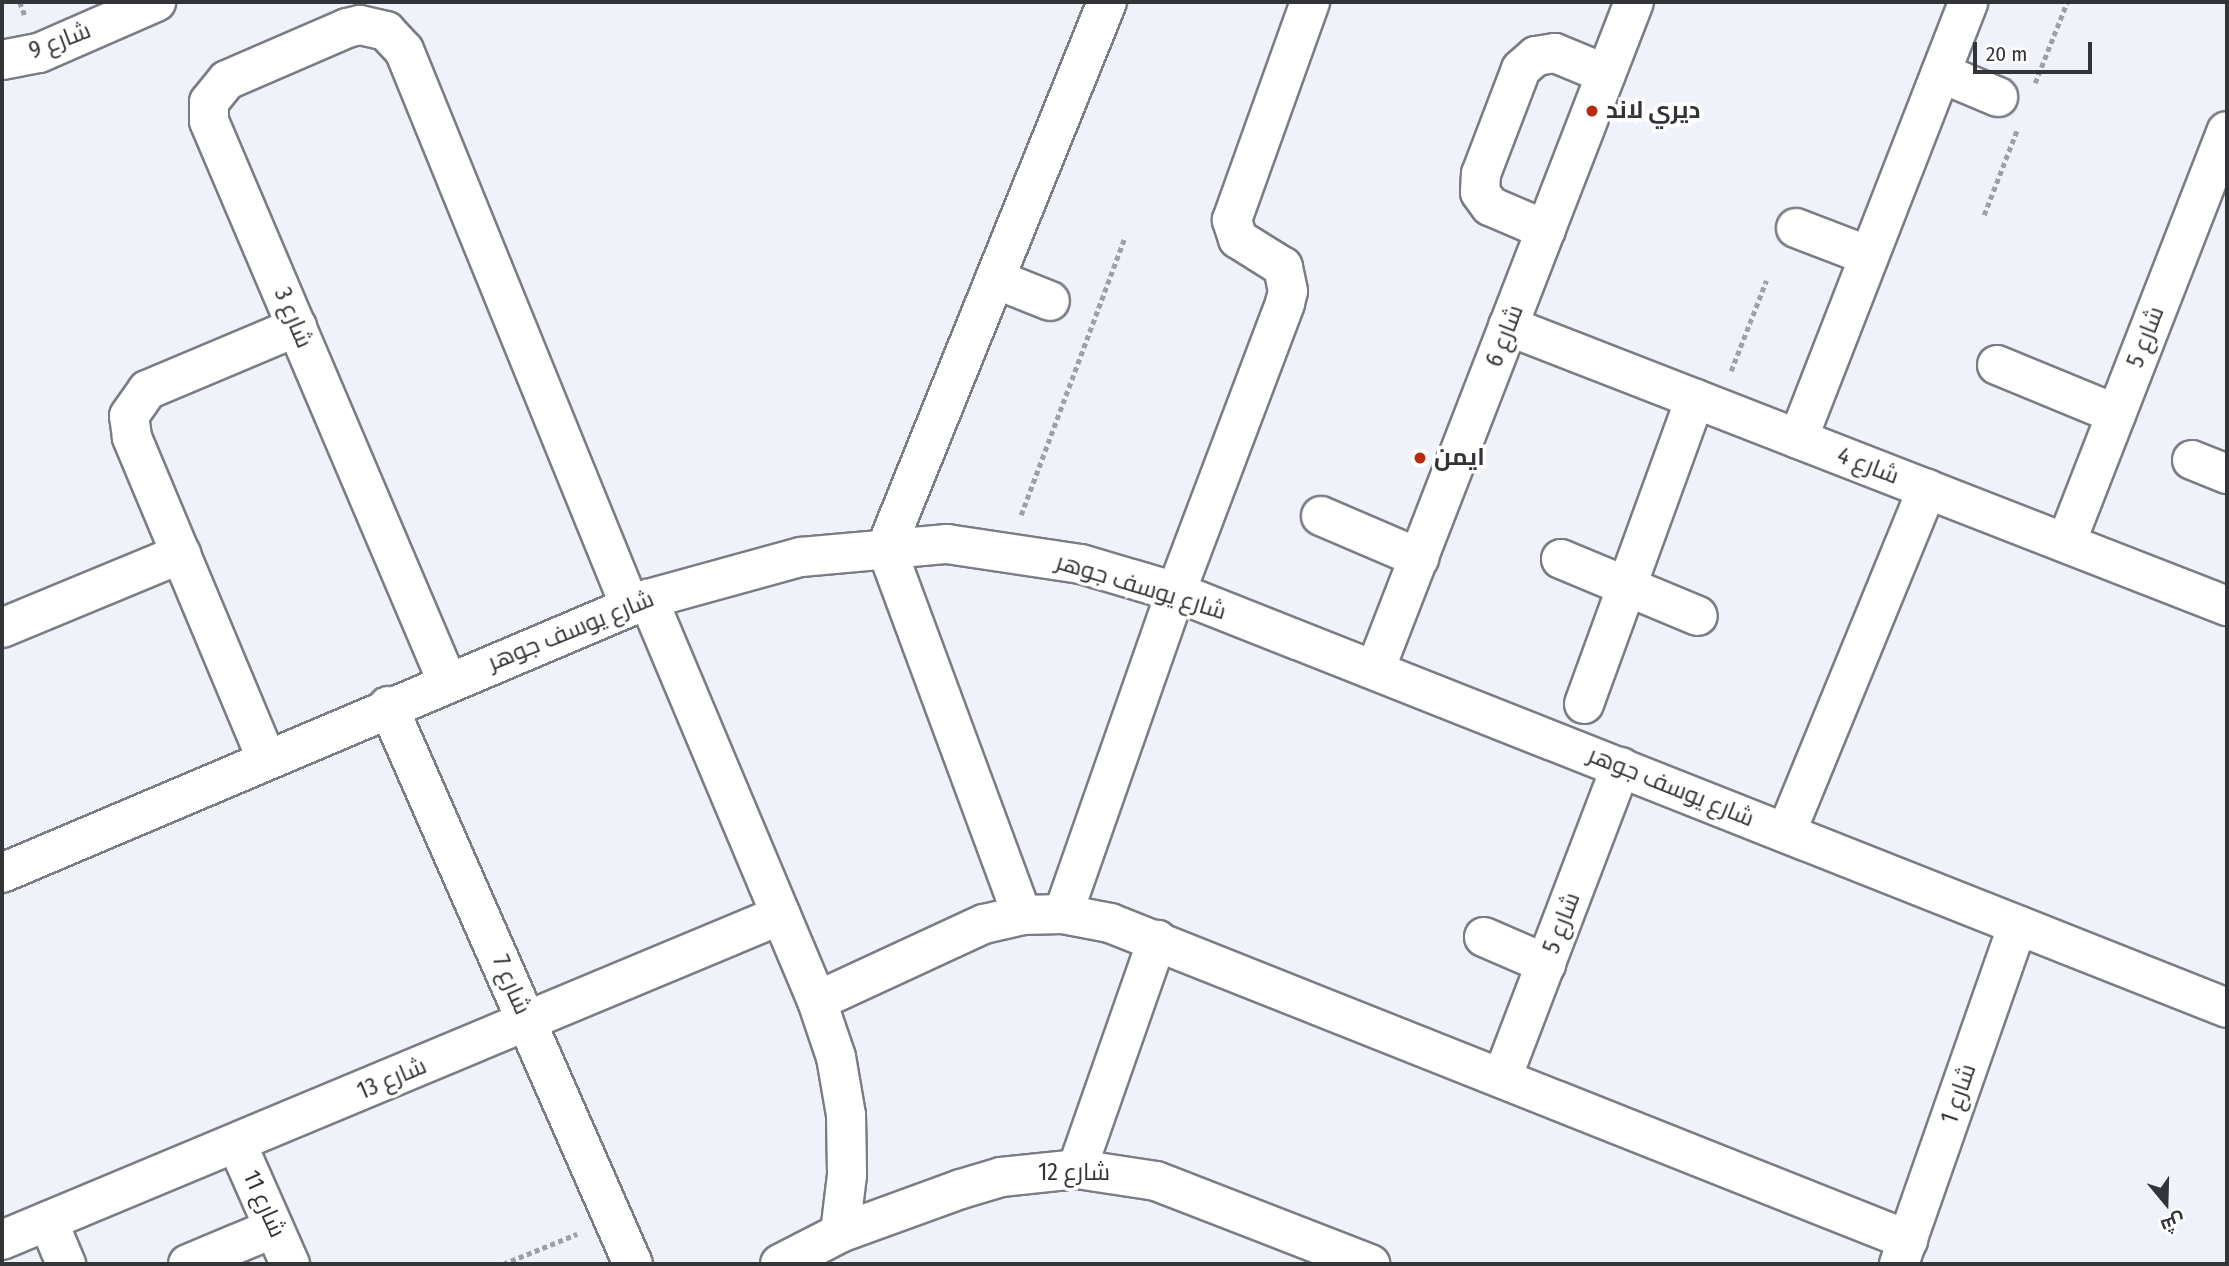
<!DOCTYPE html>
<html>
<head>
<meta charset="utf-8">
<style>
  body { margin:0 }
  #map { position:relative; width:2229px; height:1266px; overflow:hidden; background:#f0f2fa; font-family:"Fira Sans Condensed",Cairo,sans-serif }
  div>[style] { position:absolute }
  .path>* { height:4.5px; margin-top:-2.25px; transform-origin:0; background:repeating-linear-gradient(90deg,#9ea0a5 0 5px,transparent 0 8.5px) }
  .roads { filter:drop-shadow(2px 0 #7b7d84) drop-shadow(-2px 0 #7b7d84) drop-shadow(0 2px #7b7d84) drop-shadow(0 -2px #7b7d84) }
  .minor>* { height:38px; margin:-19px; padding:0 19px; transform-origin:19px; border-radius:19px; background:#fff }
  .dots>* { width:19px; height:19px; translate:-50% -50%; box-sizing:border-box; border:4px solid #fff; border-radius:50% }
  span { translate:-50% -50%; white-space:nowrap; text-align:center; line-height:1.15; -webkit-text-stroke:7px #fff; paint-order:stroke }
  .street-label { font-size:24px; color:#333437 }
  .poi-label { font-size:24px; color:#333437; font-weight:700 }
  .left { translate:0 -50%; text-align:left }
  .frame { position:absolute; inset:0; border:4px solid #333437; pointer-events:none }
  .north { position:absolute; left:2131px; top:1168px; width:70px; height:70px; -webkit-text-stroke:5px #fff; paint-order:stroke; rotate:161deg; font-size:19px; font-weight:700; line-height:28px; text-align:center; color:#333437 }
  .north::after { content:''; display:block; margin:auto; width:24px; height:32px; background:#333437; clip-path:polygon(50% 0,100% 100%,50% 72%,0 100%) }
  .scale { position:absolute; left:1973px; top:42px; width:119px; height:32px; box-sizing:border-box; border:4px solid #333437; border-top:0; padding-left:9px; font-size:21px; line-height:24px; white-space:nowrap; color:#333437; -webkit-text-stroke:5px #fff; paint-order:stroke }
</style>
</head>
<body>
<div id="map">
  <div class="path">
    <i style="left:20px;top:2px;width:15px;rotate:70deg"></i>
    <i style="left:2035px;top:83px;width:87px;rotate:-68.4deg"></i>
    <i style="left:1984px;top:215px;width:91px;rotate:-68.8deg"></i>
    <i style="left:1731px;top:371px;width:97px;rotate:-68.7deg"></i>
    <i style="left:1021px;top:515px;width:294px;rotate:-69.5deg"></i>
    <i style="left:503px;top:1264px;width:80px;rotate:-22.1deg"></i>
  </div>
  <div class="roads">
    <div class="minor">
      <i style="left:2px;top:60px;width:38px;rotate:-11deg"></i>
      <i style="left:39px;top:53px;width:128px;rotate:-23.6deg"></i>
      <i style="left:1941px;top:73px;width:62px;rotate:22.8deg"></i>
      <i style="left:1796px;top:228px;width:78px;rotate:21deg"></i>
      <i style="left:1546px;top:230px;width:61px;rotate:-156.8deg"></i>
      <i style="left:1490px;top:206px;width:17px;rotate:-126deg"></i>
      <i style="left:1480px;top:192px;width:18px;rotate:-87deg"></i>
      <i style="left:1481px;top:174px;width:112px;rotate:-69.1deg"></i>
      <i style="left:1521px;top:69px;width:20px;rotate:-41deg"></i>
      <i style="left:1536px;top:56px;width:19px;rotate:-9deg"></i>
      <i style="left:1555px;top:53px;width:55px;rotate:22.4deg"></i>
      <i style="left:995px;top:279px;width:59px;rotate:21.8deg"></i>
      <i style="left:1508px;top:326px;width:772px;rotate:21.28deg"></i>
      <i style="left:1997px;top:365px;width:129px;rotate:22.4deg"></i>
      <i style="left:1798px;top:439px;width:469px;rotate:-68.7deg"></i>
      <i style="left:2192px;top:460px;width:38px;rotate:22deg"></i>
      <i style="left:1321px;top:516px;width:107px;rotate:23.2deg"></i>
      <i style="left:2066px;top:543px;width:442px;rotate:-68.7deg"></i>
      <i style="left:1561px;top:559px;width:148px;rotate:22.6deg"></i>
      <i style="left:648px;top:599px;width:436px;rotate:67.2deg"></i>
      <i style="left:817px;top:1001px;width:59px;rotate:71.3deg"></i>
      <i style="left:836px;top:1057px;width:59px;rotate:80.2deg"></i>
      <i style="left:846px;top:1115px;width:60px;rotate:89deg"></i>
      <i style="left:847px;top:1175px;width:58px;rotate:96.9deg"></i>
      <i style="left:2px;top:628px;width:194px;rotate:-22.5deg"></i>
      <i style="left:1375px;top:670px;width:716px;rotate:-68.81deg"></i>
      <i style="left:447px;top:681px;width:608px;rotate:-113.03deg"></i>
      <i style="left:209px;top:121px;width:19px;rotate:-90deg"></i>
      <i style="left:209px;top:102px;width:28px;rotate:-51deg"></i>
      <i style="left:227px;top:80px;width:131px;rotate:-23.4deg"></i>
      <i style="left:347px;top:28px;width:13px;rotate:-13deg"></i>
      <i style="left:360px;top:25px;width:27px;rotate:13deg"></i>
      <i style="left:386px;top:31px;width:26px;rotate:47deg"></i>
      <i style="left:404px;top:50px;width:600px;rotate:67.88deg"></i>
      <i style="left:1584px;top:704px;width:325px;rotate:-70deg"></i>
      <i style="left:388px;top:706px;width:609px;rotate:66.3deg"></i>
      <i style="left:266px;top:758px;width:348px;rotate:-112.7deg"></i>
      <i style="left:132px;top:437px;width:21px;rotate:-98deg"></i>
      <i style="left:129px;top:416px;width:32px;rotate:-55deg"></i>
      <i style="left:147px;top:390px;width:163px;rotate:-22.8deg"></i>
      <i style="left:1786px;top:833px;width:372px;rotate:-67.7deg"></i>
      <i style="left:2px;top:873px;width:702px;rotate:-22.98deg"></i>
      <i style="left:648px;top:599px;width:159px;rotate:-15.4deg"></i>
      <i style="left:801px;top:557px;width:147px;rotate:-5.1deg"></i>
      <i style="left:947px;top:544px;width:135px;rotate:8.5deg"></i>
      <i style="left:1081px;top:564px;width:99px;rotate:16.4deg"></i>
      <i style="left:1176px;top:592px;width:1130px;rotate:21.59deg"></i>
      <i style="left:1063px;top:914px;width:341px;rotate:-70.7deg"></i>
      <i style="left:1176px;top:592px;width:309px;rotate:-69.3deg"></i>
      <i style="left:1285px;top:303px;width:12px;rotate:-76deg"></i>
      <i style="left:1288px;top:291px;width:25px;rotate:-102deg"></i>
      <i style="left:1283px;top:267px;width:53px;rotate:-148.1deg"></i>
      <i style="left:1238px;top:239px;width:20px;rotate:-108deg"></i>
      <i style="left:1232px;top:220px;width:232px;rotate:-70.3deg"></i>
      <i style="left:1022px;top:915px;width:391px;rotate:-110.3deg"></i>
      <i style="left:886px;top:548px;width:589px;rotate:-67.96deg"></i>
      <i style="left:1484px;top:937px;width:68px;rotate:23.5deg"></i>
      <i style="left:817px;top:1001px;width:184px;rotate:-24.8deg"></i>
      <i style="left:984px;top:924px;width:39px;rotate:-13deg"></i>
      <i style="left:1022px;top:915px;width:41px;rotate:-1.4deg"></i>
      <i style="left:1063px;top:914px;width:48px;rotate:10.8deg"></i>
      <i style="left:1110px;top:923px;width:859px;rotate:21.67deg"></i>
      <i style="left:1502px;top:1078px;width:333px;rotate:-69.1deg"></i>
      <i style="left:237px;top:1144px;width:131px;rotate:66.2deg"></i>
      <i style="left:1077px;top:1169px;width:243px;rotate:-70.7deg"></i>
      <i style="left:48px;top:1221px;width:47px;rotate:67.3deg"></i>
      <i style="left:2px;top:1240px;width:844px;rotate:-22.65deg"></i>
      <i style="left:188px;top:1264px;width:93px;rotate:-22.7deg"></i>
      <i style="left:780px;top:1264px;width:68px;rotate:-27.3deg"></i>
      <i style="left:840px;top:1233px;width:129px;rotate:-20deg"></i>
      <i style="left:961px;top:1189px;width:42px;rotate:-16.7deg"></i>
      <i style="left:1001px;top:1177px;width:76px;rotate:-6deg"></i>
      <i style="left:1077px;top:1169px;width:80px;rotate:8.6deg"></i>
      <i style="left:1156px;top:1181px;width:230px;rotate:21.2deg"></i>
      <i style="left:1899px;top:1264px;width:359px;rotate:-70.7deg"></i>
    </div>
  </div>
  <div class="dots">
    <i style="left:1592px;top:111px;background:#b72b11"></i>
    <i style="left:1420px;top:458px;background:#b72b11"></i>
  </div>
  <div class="street-label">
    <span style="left:60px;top:41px;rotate:-21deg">شارع 9</span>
    <span style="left:293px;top:318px;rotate:67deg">شارع 3</span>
    <span style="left:1505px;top:336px;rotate:-69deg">شارع 6</span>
    <span style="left:2146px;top:337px;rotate:-69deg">شارع 5</span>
    <span style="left:1868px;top:466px;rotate:21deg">شارع 4</span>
    <span style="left:1141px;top:587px;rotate:17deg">شارع يوسف جوهر</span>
    <span style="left:571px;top:631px;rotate:-22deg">شارع يوسف جوهر</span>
    <span style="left:1671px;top:787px;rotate:22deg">شارع يوسف جوهر</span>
    <span style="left:1562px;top:923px;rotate:-69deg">شارع 5</span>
    <span style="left:511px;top:985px;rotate:66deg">شارع 7</span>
    <span style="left:392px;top:1079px;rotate:-23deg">شارع 13</span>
    <span style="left:1959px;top:1094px;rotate:-71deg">شارع 1</span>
    <span style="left:1074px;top:1173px">شارع 12</span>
    <span style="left:264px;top:1204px;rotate:66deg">شارع 11</span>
  </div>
  <div class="poi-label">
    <span class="left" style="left:1606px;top:111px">ديري لاند</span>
    <span class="left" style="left:1434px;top:458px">ايمن</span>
  </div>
  <div class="frame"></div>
  <div class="north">ش</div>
  <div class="scale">20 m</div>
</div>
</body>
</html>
